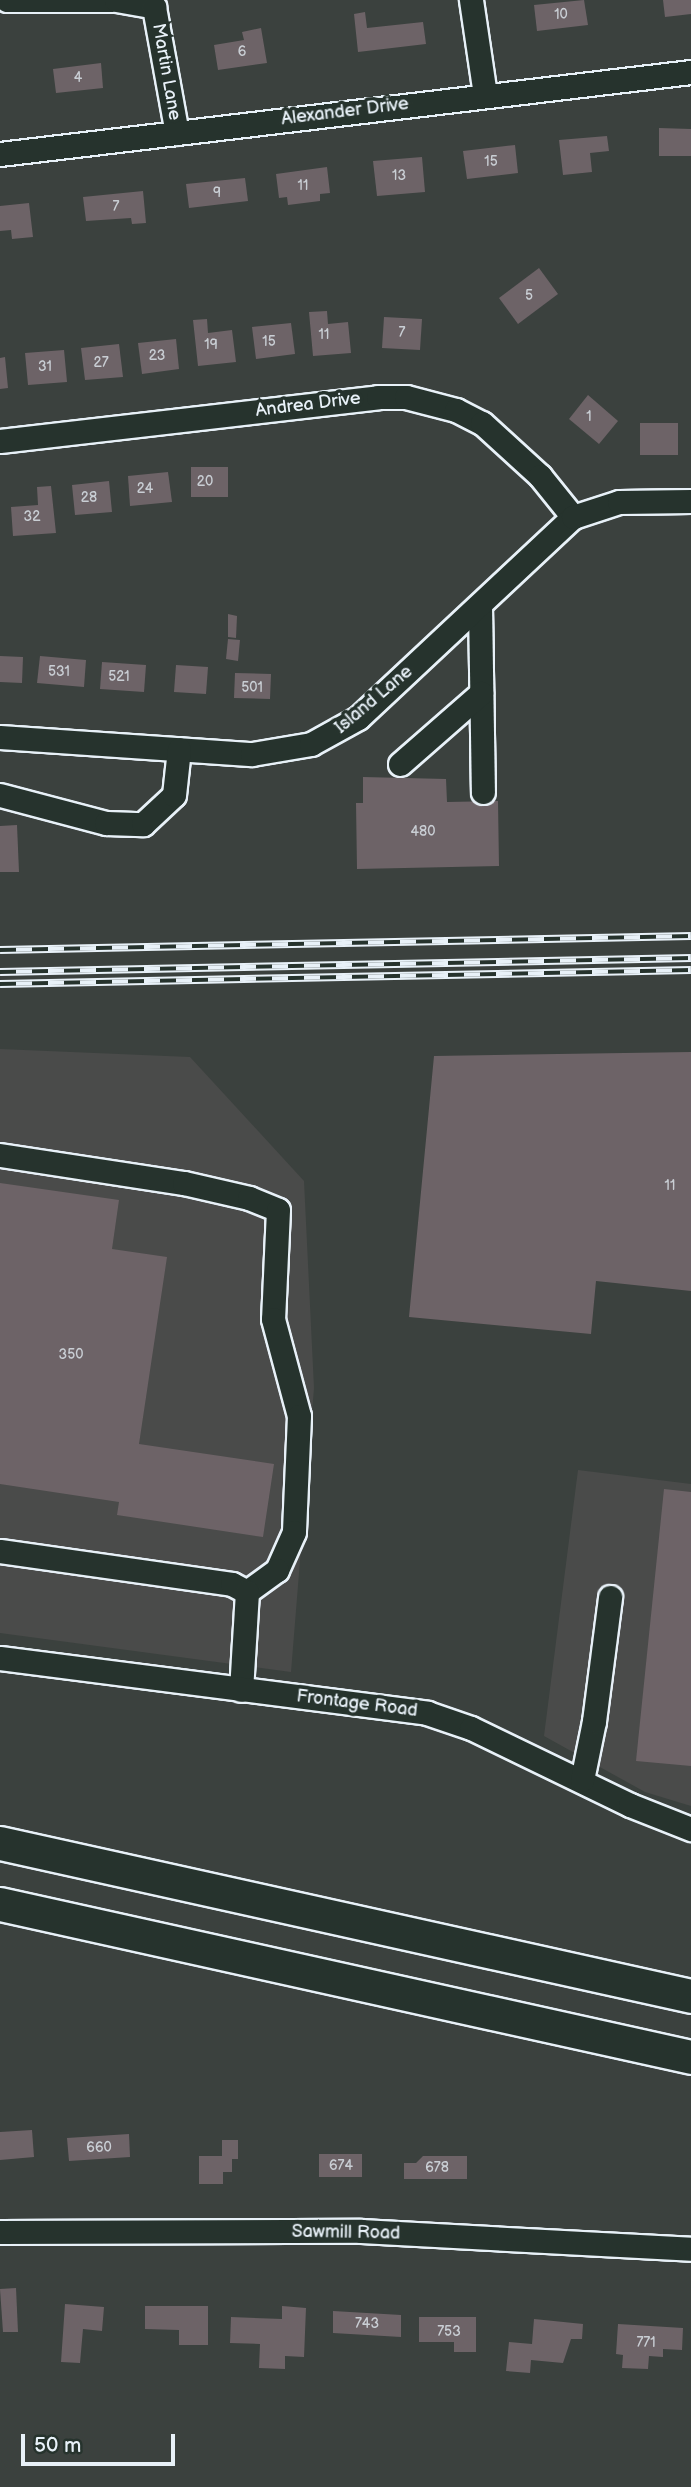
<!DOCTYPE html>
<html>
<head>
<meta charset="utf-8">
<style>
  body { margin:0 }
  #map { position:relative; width:691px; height:2487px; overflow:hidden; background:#3b413e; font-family:"Balsamiq Sans",sans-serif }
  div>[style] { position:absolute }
  .built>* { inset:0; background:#4a4b4a }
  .building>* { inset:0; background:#6d6367 }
  .roads { filter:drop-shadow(2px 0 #e8f1f8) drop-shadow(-2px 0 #e8f1f8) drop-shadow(0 2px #e8f1f8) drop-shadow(0 -2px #e8f1f8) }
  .minor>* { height:23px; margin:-11.5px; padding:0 11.5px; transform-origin:11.5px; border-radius:11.5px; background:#26332d }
  .highway>* { height:33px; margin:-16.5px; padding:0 16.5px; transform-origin:16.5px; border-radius:16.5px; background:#26332d }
  .rail>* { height:8px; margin-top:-4px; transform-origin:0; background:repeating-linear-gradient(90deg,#26332d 0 16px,#e8f1f8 0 32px); box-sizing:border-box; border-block:2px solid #e8f1f8 }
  span { translate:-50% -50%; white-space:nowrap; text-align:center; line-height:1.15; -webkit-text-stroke:7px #26332d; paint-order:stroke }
  .number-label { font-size:14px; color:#c9ced4 }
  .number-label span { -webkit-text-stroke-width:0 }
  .street-label { font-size:18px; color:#e8f1f8 }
  .scale { position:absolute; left:21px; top:2434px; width:154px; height:32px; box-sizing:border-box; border:4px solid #e8f1f8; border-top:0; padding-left:9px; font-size:21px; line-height:24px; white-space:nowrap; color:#e8f1f8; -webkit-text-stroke:5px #26332d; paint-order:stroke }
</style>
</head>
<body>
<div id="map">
  <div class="built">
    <i style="clip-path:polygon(0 1049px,190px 1057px,304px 1181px,314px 1388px,291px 1672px,0 1633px)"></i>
    <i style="clip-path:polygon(578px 1470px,691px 1484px,691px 1806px,645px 1792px,544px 1736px)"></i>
  </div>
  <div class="building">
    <i style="clip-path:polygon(584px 0,588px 25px,537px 31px,534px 5px)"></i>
    <i style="clip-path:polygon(663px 0,691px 0,691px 14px,665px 17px)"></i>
    <i style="clip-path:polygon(365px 12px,367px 28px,423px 22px,426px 44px,358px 52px,354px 14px)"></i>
    <i style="clip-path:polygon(261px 28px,267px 63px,218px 70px,214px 45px,244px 40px,242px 32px)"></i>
    <i style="clip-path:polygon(101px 63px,103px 88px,56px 93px,53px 69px)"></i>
    <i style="clip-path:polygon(659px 128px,691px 129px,691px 156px,659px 156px)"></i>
    <i style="clip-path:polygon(607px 136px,609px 151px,590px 153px,592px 172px,563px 175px,559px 140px)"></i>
    <i style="clip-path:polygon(515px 145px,518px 173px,467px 179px,463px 151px)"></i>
    <i style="clip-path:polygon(422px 157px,425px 192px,377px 196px,373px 161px)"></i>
    <i style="clip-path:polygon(327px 167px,330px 193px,320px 194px,320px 201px,288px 205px,287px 197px,279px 198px,276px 174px)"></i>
    <i style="clip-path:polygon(245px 178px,248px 201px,189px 208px,186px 184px)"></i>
    <i style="clip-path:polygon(143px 191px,146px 223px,132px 224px,131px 218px,86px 221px,83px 197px)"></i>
    <i style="clip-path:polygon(29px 203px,33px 237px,12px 239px,11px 230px,0 231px,0 206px)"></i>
    <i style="clip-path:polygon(539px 268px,558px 294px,518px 324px,499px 298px)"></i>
    <i style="clip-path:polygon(327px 311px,328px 324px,348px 322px,351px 353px,313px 356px,309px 312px)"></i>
    <i style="clip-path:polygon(384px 317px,422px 319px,420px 350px,382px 348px)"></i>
    <i style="clip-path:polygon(207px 319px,208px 333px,232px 330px,236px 362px,198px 366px,193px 320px)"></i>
    <i style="clip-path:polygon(291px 323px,295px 354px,256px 359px,252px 327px)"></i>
    <i style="clip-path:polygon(176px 339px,179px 369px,142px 374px,138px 343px)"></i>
    <i style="clip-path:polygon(119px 344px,123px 377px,85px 380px,81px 348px)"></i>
    <i style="clip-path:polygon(64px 350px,67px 382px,28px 385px,25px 353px)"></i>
    <i style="clip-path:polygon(5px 357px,8px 388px,0 389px,0 358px)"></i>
    <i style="clip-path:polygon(588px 395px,618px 421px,599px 444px,569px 419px)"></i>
    <i style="clip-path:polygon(640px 423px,678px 423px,678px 455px,640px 455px)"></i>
    <i style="clip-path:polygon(191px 467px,228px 467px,228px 497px,191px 497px)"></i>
    <i style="clip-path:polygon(168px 472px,172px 502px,130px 506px,128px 476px)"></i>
    <i style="clip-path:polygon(109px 481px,112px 512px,75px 515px,72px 485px)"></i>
    <i style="clip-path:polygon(51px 486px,56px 533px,13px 536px,11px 507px,38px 505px,37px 487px)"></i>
    <i style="clip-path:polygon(228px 614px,237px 616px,236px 638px,228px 637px)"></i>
    <i style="clip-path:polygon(228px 639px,240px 640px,238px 661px,226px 659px)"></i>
    <i style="clip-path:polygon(0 656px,23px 657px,22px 683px,0 682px)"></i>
    <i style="clip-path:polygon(40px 656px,86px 660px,84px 687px,37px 683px)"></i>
    <i style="clip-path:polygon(102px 662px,146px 665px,144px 692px,100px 689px)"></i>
    <i style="clip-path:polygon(176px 665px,208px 667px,206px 694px,174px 692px)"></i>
    <i style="clip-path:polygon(235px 673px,271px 674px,270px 699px,234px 698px)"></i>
    <i style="clip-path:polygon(363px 777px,446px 779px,447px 802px,498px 801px,499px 866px,357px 869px,356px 803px,363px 803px)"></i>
    <i style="clip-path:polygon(17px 825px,19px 872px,0 872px,0 826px)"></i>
    <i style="clip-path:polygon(691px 1052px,691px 1291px,596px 1281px,591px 1334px,409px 1317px,434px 1056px)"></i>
    <i style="clip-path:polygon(0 1183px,119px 1200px,112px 1249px,167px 1257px,139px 1444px,274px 1464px,263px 1537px,117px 1515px,119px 1502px,0 1484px)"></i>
    <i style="clip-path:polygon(664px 1489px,691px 1492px,691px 1766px,636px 1761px)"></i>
    <i style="clip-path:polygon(32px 2130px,34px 2157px,0 2160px,0 2132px)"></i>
    <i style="clip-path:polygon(129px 2134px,130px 2157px,69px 2161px,67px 2138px)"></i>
    <i style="clip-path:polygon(222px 2140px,238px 2140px,238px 2159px,232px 2159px,232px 2172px,223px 2172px,223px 2184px,199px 2184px,199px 2156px,222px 2156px)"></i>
    <i style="clip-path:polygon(319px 2154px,362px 2154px,362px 2177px,319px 2177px)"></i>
    <i style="clip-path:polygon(423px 2156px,467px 2156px,467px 2179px,404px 2179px,404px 2163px,416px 2163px)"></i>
    <i style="clip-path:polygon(16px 2288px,18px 2332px,3px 2332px,0 2289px)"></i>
    <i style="clip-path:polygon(65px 2304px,104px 2307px,102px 2331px,83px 2329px,80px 2363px,61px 2362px)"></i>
    <i style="clip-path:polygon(145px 2306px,208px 2306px,208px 2345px,179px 2345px,179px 2330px,145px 2329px)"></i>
    <i style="clip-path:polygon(282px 2306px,306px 2308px,304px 2357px,285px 2356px,285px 2369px,259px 2368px,260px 2344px,230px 2343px,231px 2317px,282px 2319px)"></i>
    <i style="clip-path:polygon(333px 2311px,401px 2315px,401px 2337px,333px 2333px)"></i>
    <i style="clip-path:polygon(419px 2317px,476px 2317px,476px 2352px,454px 2352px,454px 2342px,419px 2342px)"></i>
    <i style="clip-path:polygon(534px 2319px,583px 2324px,582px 2339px,571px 2339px,563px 2363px,531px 2360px,530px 2373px,506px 2371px,509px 2342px,532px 2344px)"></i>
    <i style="clip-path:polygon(618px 2324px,683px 2328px,682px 2350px,663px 2349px,663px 2357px,649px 2356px,648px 2369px,622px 2368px,623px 2355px,616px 2354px)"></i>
  </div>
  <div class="roads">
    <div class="minor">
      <i style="left:7px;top:0;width:103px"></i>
      <i style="left:116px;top:0;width:39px;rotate:10deg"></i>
      <i style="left:154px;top:7px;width:128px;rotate:79.7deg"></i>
      <i style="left:471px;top:0;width:96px;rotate:81.6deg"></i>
      <i style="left:0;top:154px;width:696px;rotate:-6.77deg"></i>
      <i style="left:0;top:441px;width:381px;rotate:-6.6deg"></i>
      <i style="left:378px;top:397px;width:28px"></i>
      <i style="left:406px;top:397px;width:52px;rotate:14.6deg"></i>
      <i style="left:456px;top:410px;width:29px;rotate:27deg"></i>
      <i style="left:482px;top:423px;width:79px;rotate:42.4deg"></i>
      <i style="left:540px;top:476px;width:53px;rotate:51.2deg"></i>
      <i style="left:480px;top:606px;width:186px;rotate:89.1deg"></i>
      <i style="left:0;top:737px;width:253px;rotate:3.9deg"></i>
      <i style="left:252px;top:754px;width:60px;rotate:-9.6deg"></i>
      <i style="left:311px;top:744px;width:54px;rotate:-29deg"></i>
      <i style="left:358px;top:718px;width:294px;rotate:-43.1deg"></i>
      <i style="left:573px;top:517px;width:48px;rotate:-18.1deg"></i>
      <i style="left:619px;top:502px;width:72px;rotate:-0.8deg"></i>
      <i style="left:400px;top:764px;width:108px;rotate:-41.2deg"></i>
      <i style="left:0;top:795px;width:110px;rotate:14.8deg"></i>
      <i style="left:106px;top:823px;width:37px;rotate:2deg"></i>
      <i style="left:143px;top:824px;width:42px;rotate:-43.1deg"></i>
      <i style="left:174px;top:795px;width:46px;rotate:-83.8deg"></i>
      <i style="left:0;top:1155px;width:186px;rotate:8.7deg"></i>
      <i style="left:184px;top:1183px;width:67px;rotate:13deg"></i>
      <i style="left:249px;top:1198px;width:31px;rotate:22deg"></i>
      <i style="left:278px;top:1210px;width:109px;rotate:92.6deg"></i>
      <i style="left:273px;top:1319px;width:100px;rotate:75deg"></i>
      <i style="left:299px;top:1416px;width:116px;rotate:92.5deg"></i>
      <i style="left:294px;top:1532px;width:42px;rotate:114.1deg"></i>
      <i style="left:277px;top:1570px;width:37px;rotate:144deg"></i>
      <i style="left:0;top:1551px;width:234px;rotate:8.1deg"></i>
      <i style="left:232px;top:1584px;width:17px;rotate:28deg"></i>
      <i style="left:247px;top:1592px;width:98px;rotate:93.5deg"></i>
      <i style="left:0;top:1658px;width:431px;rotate:7.3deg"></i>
      <i style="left:427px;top:1713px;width:46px;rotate:18.8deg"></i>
      <i style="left:471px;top:1728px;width:177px;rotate:25.8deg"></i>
      <i style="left:630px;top:1805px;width:66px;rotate:21.5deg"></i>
      <i style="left:582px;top:1780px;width:60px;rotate:-78.5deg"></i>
      <i style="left:594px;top:1721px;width:125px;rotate:-82.6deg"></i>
      <i style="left:0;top:2232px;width:361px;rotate:-0.2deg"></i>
      <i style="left:361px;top:2231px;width:330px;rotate:3.1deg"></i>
    </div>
    <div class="highway">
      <i style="left:0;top:1843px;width:708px;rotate:12.48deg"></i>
      <i style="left:0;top:1904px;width:708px;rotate:12.48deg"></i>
    </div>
  </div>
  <div class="rail">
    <i style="left:0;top:950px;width:691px;rotate:-1.16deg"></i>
    <i style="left:0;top:972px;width:691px;rotate:-1.16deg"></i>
    <i style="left:0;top:984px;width:691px;rotate:-1.16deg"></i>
  </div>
  <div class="number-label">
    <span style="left:561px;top:15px">10</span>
    <span style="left:242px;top:52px">6</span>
    <span style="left:78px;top:78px">4</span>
    <span style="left:491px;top:162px">15</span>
    <span style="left:399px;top:176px">13</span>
    <span style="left:303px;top:186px">11</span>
    <span style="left:217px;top:193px">9</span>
    <span style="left:116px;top:207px">7</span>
    <span style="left:529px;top:296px">5</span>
    <span style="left:402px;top:333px">7</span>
    <span style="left:324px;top:335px">11</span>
    <span style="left:269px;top:342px">15</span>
    <span style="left:211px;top:345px">19</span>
    <span style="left:157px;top:356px">23</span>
    <span style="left:101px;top:363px">27</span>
    <span style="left:45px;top:367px">31</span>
    <span style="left:589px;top:417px">1</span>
    <span style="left:205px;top:482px">20</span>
    <span style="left:145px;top:489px">24</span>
    <span style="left:89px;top:498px">28</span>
    <span style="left:32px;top:517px">32</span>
    <span style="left:59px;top:672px">531</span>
    <span style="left:119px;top:677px">521</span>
    <span style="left:252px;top:688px">501</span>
    <span style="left:423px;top:832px">480</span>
    <span style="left:670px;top:1186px">11</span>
    <span style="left:71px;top:1355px">350</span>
    <span style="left:99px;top:2148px">660</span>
    <span style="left:341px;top:2166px">674</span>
    <span style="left:437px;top:2168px">678</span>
    <span style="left:367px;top:2324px">743</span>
    <span style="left:449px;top:2332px">753</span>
    <span style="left:646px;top:2343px">771</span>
  </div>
  <div class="street-label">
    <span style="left:166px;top:72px;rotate:80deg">Martin Lane</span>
    <span style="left:345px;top:112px;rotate:-7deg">Alexander Drive</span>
    <span style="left:308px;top:405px;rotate:-7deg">Andrea Drive</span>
    <span style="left:374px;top:700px;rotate:-40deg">Island Lane</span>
    <span style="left:357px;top:1704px;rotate:7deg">Frontage Road</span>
    <span style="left:346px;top:2233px;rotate:1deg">Sawmill Road</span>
  </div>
  <div class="scale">50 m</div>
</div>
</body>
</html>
